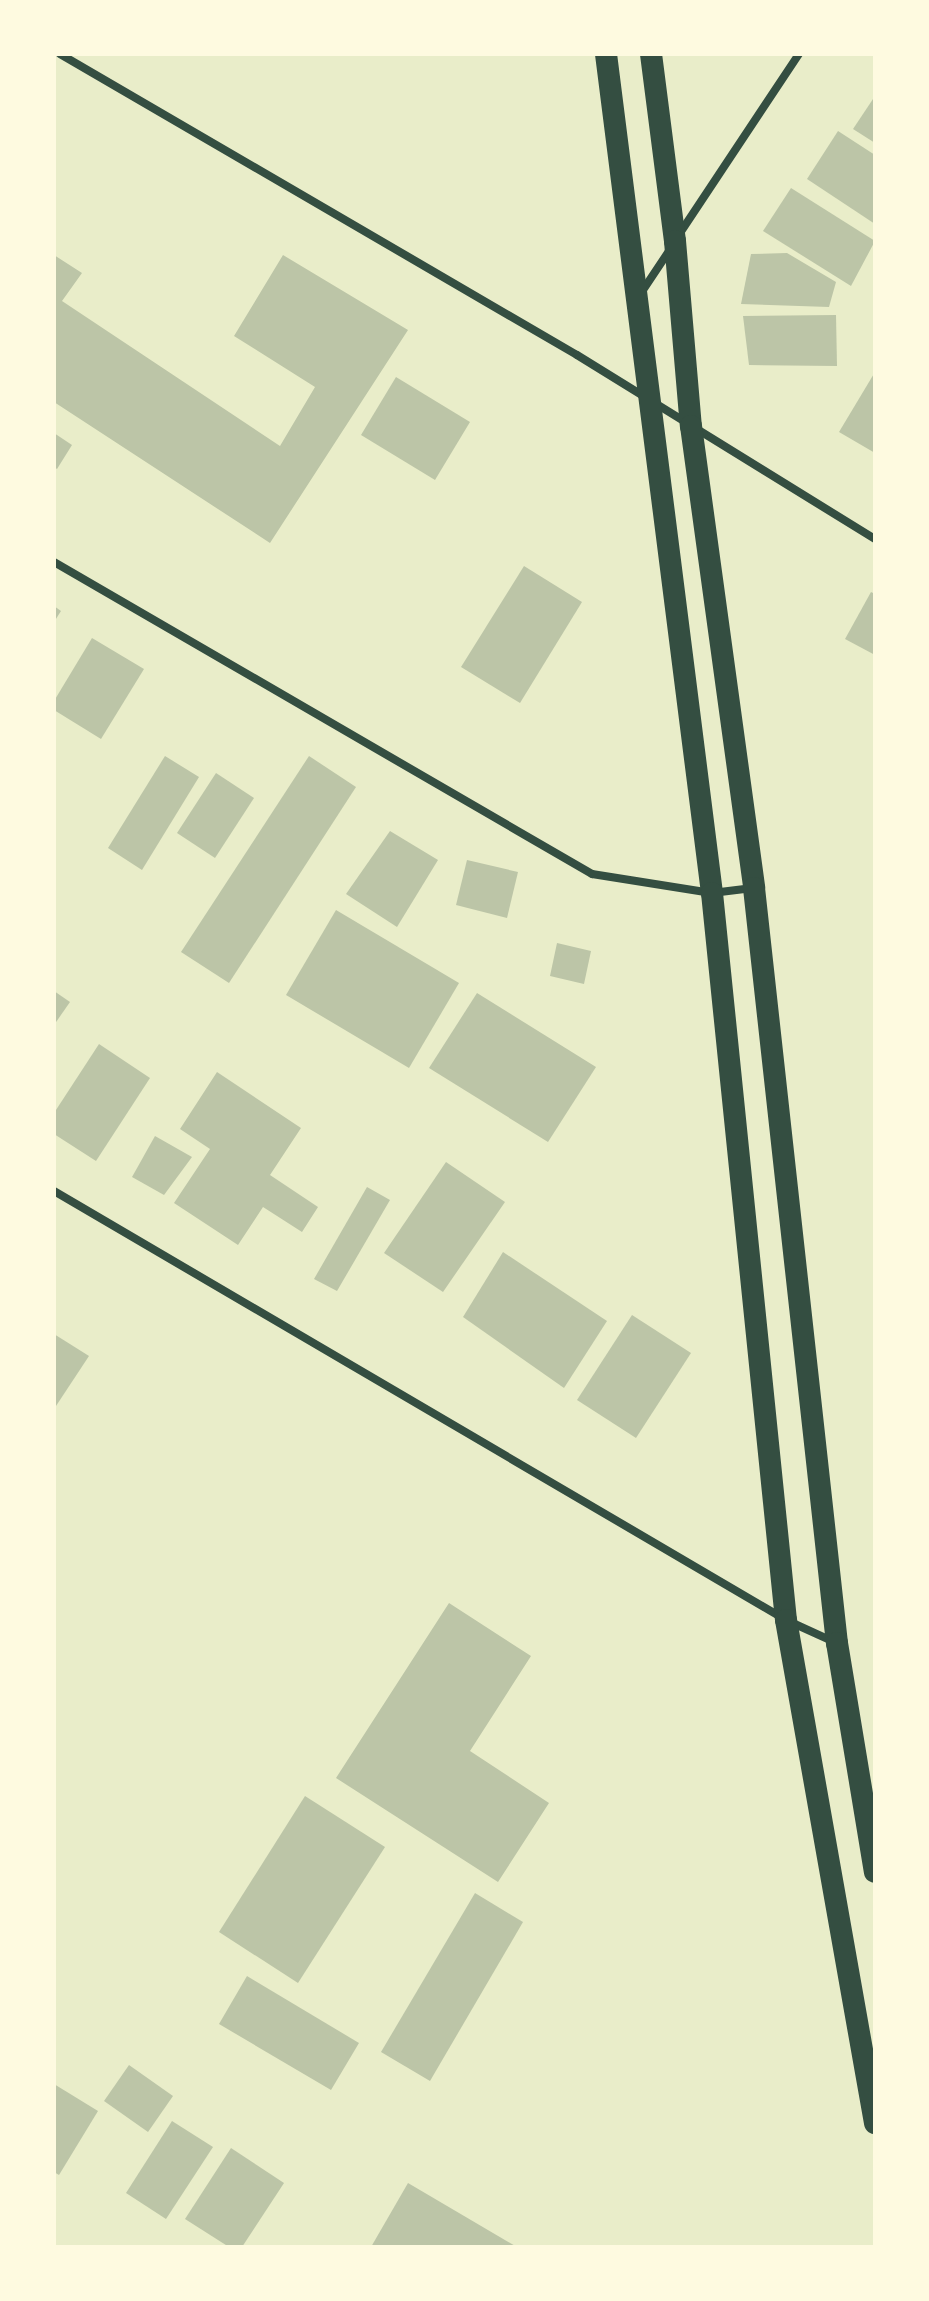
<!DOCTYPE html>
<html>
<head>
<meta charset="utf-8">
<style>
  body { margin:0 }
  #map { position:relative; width:929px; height:2301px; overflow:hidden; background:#e9edc9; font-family:Raleway,sans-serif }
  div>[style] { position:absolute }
  .building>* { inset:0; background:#bcc5a7 }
  .minor>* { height:8px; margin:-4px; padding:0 4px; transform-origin:4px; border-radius:4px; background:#344e41 }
  .trunk>* { height:22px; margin:-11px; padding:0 11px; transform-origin:11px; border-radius:11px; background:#344e41 }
  span { translate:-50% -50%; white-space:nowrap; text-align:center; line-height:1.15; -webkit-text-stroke:6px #fefae0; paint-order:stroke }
  .frame { position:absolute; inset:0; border:56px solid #fefae0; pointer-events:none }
</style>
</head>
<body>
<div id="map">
  <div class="building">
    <i style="clip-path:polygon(875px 96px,875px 143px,853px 129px)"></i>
    <i style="clip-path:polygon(838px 131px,875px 155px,875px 224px,807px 179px)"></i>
    <i style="clip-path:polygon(791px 188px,875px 241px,851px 286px,763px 231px)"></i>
    <i style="clip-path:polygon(787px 253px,836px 282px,829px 307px,741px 304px,751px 254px)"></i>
    <i style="clip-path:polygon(54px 255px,82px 273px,62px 301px,280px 446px,315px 387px,234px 336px,283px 255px,408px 330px,270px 543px,54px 402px)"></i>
    <i style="clip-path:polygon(836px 315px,837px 366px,749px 365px,743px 316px)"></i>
    <i style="clip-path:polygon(875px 372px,875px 453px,839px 432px)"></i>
    <i style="clip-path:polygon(396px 377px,470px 422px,435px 480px,361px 435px)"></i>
    <i style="clip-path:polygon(54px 433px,72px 445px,57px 469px,54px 467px)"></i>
    <i style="clip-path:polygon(524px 566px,582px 602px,520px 703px,461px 667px)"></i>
    <i style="clip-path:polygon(871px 592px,875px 594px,875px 655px,845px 639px)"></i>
    <i style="clip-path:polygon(54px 606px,61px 611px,54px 622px)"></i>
    <i style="clip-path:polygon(92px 638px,144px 669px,101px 739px,54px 710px,54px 701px)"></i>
    <i style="clip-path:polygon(165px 756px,199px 777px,142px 870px,108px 848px)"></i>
    <i style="clip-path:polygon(309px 756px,356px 787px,229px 983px,181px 952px)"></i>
    <i style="clip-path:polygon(216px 773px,254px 798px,215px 858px,177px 833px)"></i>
    <i style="clip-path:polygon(390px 831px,438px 860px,397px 927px,346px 894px)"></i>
    <i style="clip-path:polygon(467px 860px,518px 872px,507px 918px,456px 905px)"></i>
    <i style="clip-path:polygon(336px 910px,459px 983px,409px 1068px,286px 995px)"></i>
    <i style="clip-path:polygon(557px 943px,591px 951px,584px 984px,550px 976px)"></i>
    <i style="clip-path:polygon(54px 991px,70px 1002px,54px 1025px)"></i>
    <i style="clip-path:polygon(477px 993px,596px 1067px,548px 1142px,429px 1068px)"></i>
    <i style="clip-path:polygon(99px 1044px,150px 1078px,96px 1161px,54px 1134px,54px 1113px)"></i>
    <i style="clip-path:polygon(217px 1072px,301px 1128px,270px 1175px,318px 1207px,302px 1232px,263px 1207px,238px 1245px,174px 1203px,210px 1149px,180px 1129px)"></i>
    <i style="clip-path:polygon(155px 1136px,192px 1157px,164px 1195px,132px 1177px)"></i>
    <i style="clip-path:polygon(446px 1162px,505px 1202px,443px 1292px,384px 1253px)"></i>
    <i style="clip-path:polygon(367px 1187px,390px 1200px,337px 1291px,314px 1279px)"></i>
    <i style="clip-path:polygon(503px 1252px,607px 1321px,564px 1388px,463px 1317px)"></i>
    <i style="clip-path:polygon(632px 1315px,691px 1353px,636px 1438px,577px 1400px)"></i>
    <i style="clip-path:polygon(54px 1334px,89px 1356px,54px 1409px)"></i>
    <i style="clip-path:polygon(449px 1603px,531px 1656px,470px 1751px,549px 1803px,498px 1882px,336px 1778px)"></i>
    <i style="clip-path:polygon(305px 1796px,385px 1847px,298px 1983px,219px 1932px)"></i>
    <i style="clip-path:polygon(475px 1893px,523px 1922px,430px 2081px,381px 2052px)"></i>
    <i style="clip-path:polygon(247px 1976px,359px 2043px,331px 2090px,219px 2024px)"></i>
    <i style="clip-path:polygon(129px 2065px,173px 2096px,148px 2132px,104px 2101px)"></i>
    <i style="clip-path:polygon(54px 2084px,98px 2111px,59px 2175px,54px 2172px)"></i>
    <i style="clip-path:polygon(172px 2121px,213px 2147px,166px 2219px,126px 2193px)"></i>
    <i style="clip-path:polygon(231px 2148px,284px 2183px,242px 2247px,229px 2247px,185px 2219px)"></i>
    <i style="clip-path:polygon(408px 2183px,517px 2247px,371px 2247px)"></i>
  </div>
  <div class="minor">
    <i style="left:60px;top:54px;width:598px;rotate:30.21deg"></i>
    <i style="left:577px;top:355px;width:350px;rotate:31.7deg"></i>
    <i style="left:678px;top:236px;width:219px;rotate:-56.4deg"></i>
    <i style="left:641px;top:293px;width:54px;rotate:-56.3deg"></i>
    <i style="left:54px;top:562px;width:622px;rotate:30.11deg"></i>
    <i style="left:592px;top:874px;width:121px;rotate:9deg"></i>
    <i style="left:712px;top:893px;width:39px;rotate:-7deg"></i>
    <i style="left:54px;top:1191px;width:848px;rotate:30.37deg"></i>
    <i style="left:786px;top:1620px;width:51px;rotate:24.5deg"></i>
  </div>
  <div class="trunk">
    <i style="left:606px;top:54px;width:846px;rotate:82.8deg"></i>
    <i style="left:712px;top:893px;width:731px;rotate:84.19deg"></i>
    <i style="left:786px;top:1620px;width:511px;rotate:79.97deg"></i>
    <i style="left:651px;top:54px;width:189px;rotate:82.7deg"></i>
    <i style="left:675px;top:241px;width:186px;rotate:85.1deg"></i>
    <i style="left:691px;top:426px;width:466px;rotate:82.2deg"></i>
    <i style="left:754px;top:888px;width:760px;rotate:83.73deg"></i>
    <i style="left:837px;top:1643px;width:232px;rotate:80.6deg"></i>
  </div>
  <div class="frame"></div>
</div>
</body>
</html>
